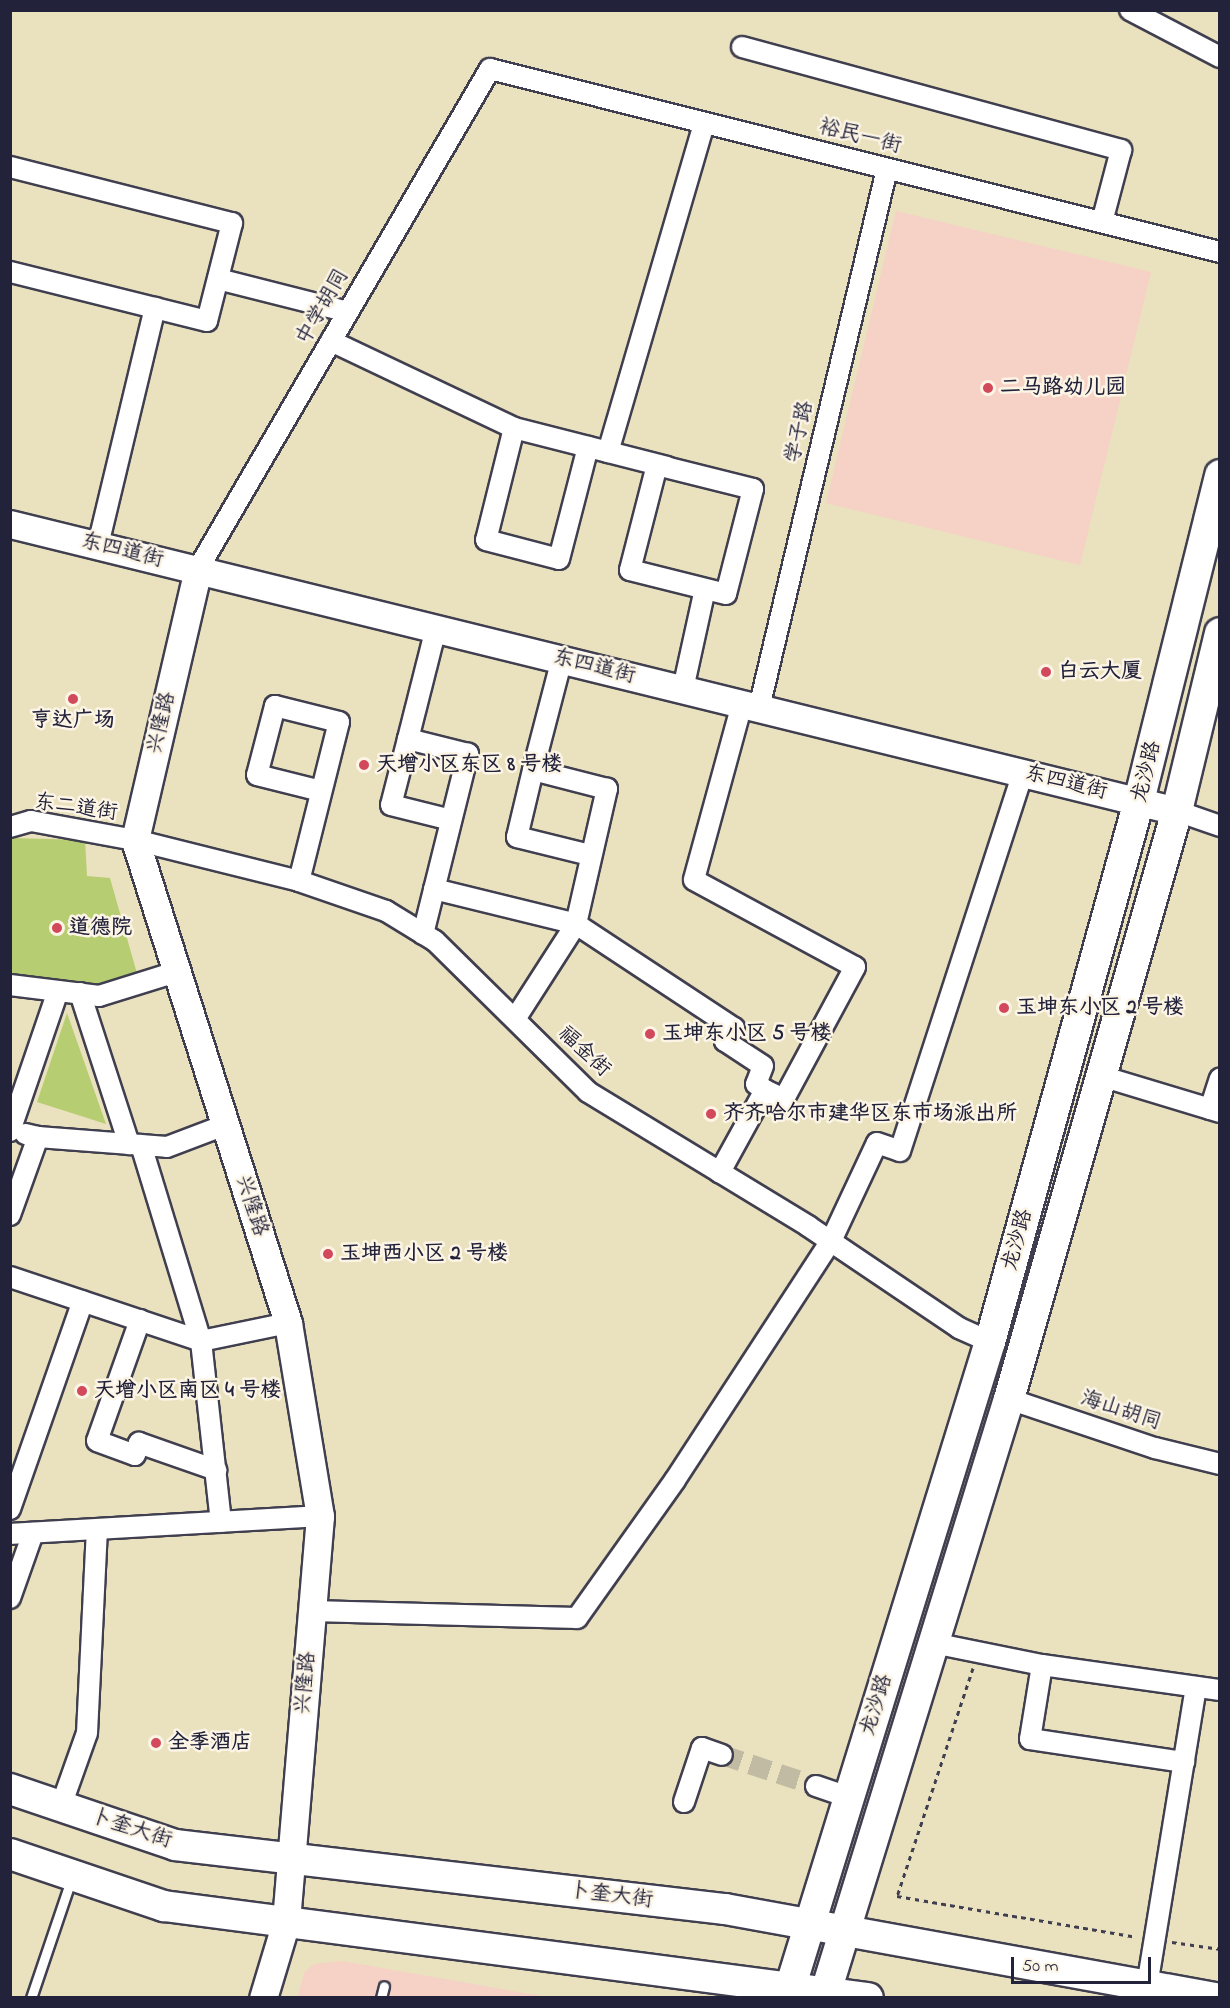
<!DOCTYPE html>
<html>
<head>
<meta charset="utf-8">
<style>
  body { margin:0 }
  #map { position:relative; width:1230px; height:2008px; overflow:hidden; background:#eae1be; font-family:"Indie Flower","LXGW WenKai TC",sans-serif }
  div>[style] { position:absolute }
  .built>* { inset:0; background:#f6d1c5 }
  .green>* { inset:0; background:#b6cd72 }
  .street-tunnel>* { height:20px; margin-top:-10px; transform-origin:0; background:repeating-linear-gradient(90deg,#c2bba4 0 20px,transparent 0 30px) }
  .path>* { height:3px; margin-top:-1.5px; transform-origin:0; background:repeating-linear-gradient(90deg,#403f4f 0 4.5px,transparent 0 9px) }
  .roads { filter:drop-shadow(2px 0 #403f4f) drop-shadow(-2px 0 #403f4f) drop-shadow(0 2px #403f4f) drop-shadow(0 -2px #403f4f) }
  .lane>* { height:9px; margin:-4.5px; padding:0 4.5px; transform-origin:4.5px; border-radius:4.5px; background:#fff }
  .street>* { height:20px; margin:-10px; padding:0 10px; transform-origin:10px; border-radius:10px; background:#fff }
  .secondary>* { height:27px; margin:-13.5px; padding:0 13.5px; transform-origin:13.5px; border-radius:13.5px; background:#fff }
  .primary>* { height:30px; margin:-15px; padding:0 15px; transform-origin:15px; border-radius:15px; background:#fff }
  .dots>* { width:16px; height:16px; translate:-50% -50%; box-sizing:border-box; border:3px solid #fcf5e5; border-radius:50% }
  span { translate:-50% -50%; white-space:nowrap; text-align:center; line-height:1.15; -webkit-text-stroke:5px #fcf5e5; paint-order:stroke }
  .street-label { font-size:21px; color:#22223b }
  .poi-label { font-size:21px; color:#22223b; font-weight:700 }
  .left { translate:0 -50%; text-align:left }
  .frame { position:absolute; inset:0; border:12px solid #22223b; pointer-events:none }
  .scale { position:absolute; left:1011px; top:1957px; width:140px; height:27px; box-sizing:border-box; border:3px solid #22223b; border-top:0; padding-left:8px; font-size:18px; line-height:21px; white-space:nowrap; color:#22223b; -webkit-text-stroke:4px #fcf5e5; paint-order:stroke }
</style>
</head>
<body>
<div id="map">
  <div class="built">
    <i style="clip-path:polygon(896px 211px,1151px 272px,1080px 565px,826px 503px)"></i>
    <i style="clip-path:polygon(342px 1961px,547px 1997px,297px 1998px,305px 1971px,315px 1964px)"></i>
  </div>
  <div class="green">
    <i style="clip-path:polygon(11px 838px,85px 840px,87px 876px,110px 878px,138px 977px,96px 987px,11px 977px)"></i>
    <i style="clip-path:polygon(67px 1013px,106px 1124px,37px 1102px)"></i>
  </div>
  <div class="street-tunnel">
    <i style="left:722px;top:1755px;width:99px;rotate:18.3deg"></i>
  </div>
  <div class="path">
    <i style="left:973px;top:1668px;width:240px;rotate:108.4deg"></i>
    <i style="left:897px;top:1896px;width:242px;rotate:9.7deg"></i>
    <i style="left:1172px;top:1942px;width:49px;rotate:8.3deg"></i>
  </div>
  <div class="roads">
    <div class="lane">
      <i style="left:31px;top:1998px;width:125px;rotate:-71.3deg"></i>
      <i style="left:381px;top:1998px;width:12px;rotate:-76deg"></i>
    </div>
    <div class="street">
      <i style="left:1130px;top:10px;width:102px;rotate:27.6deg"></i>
      <i style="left:742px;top:47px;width:393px;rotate:15.2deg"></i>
      <i style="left:1121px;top:150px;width:74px;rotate:104.8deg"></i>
      <i style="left:10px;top:167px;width:229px;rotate:14.2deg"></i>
      <i style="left:232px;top:223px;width:101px;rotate:104.3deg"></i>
      <i style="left:207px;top:321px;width:203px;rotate:-166deg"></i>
      <i style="left:218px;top:279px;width:134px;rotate:14.2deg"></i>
      <i style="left:331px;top:341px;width:203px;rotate:25.4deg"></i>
      <i style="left:514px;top:428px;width:158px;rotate:14.3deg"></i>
      <i style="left:514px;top:428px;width:115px;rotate:104deg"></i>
      <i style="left:486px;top:540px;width:75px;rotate:14.6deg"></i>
      <i style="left:559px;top:559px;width:116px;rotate:-75.5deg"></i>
      <i style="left:608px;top:452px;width:343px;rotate:-73.7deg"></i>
      <i style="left:657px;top:465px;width:99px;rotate:14deg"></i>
      <i style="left:753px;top:489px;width:108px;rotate:104.4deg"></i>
      <i style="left:726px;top:594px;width:99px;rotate:-166deg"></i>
      <i style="left:630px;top:570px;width:108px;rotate:-75.6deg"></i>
      <i style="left:98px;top:545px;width:244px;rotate:-76.5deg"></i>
      <i style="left:198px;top:569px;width:579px;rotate:-59.72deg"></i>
      <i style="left:490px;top:69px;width:753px;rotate:14.07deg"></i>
      <i style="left:683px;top:689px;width:102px;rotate:-77.6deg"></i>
      <i style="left:742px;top:704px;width:182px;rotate:105.3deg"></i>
      <i style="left:694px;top:880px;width:183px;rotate:28.4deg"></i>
      <i style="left:855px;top:967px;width:150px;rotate:118.3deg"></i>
      <i style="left:784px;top:1099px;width:21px;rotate:-155deg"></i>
      <i style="left:759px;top:708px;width:554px;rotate:-76.64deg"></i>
      <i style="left:408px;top:739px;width:114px;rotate:-75.8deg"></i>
      <i style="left:533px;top:770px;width:69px;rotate:103.4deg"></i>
      <i style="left:517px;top:837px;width:75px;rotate:13.9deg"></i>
      <i style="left:1177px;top:811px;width:46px;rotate:19.2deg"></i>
      <i style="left:10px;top:827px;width:22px;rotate:-16deg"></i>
      <i style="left:31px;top:821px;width:106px;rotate:10.4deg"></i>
      <i style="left:135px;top:840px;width:169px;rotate:14deg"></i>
      <i style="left:299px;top:881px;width:92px;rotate:19deg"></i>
      <i style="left:386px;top:911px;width:57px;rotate:31.5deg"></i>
      <i style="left:435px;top:941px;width:215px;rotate:44.6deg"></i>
      <i style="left:588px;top:1092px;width:258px;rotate:31.3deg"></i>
      <i style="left:808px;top:1226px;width:182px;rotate:34deg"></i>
      <i style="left:959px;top:1328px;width:34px;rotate:24deg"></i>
      <i style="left:299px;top:881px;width:164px;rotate:-75.9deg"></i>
      <i style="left:339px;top:722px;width:66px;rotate:-166deg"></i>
      <i style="left:275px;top:706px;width:71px;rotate:104.6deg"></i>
      <i style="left:257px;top:775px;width:66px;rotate:14deg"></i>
      <i style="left:434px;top:889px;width:146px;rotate:13.8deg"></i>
      <i style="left:576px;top:924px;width:139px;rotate:-77.1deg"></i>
      <i style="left:607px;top:789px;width:76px;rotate:-165.6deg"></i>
      <i style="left:533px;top:770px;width:115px;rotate:-75.4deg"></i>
      <i style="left:423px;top:934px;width:186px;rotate:-76deg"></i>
      <i style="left:468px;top:754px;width:62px;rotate:-166deg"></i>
      <i style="left:408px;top:739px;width:68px;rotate:104.4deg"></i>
      <i style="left:391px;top:805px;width:62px;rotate:14deg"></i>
      <i style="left:10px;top:985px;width:90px;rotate:7deg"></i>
      <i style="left:99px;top:996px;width:81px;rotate:-17.3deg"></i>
      <i style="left:80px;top:993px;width:159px;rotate:72deg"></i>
      <i style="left:515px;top:1019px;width:113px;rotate:-57.3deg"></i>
      <i style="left:576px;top:924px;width:189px;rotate:33.4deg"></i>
      <i style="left:734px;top:1028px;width:16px;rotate:125deg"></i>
      <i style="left:725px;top:1041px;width:45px;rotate:33.3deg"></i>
      <i style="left:763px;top:1066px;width:19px;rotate:111deg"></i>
      <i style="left:756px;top:1084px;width:11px;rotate:34deg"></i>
      <i style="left:765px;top:1090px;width:94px;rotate:118.8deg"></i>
      <i style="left:1101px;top:1076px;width:124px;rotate:16.8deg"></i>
      <i style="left:1210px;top:1109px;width:32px;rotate:-72deg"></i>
      <i style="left:10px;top:1131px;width:148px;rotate:-71.1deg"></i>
      <i style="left:38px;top:1137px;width:129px;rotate:4.4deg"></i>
      <i style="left:167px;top:1147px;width:62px;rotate:-20.8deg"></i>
      <i style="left:141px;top:1145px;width:205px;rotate:73deg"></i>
      <i style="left:201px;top:1341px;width:182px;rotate:83.7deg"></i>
      <i style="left:10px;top:1215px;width:83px;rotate:-70.3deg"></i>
      <i style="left:38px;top:1137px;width:13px;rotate:-167deg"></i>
      <i style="left:10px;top:1277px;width:201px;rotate:18.5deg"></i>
      <i style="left:201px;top:1341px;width:89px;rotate:-11.7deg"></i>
      <i style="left:140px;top:1320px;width:128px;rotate:109.6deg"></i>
      <i style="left:97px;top:1441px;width:40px;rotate:20.2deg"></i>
      <i style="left:135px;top:1455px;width:13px;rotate:-72deg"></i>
      <i style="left:139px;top:1443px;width:82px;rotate:19.3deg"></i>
      <i style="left:1009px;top:1399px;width:154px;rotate:18.6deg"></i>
      <i style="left:1155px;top:1448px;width:67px;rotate:13.8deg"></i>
      <i style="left:10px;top:1509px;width:220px;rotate:-70.7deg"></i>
      <i style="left:10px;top:1534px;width:311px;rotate:-3.3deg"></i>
      <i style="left:10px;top:1598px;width:69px;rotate:-70.5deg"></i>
      <i style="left:312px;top:1611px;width:265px;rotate:1.5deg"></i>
      <i style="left:577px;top:1618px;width:169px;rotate:-54.6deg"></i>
      <i style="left:675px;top:1480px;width:285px;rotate:-56.9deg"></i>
      <i style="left:831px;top:1241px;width:108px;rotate:-64.9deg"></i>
      <i style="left:877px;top:1143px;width:24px;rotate:19deg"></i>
      <i style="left:900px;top:1151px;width:398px;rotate:-72deg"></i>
      <i style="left:933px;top:1643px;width:111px;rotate:11.4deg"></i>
      <i style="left:1042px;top:1665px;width:180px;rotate:8deg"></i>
      <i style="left:1042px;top:1665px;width:75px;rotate:99.2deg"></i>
      <i style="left:1030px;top:1739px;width:156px;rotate:8.5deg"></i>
      <i style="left:816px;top:1786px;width:34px;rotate:19deg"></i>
      <i style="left:684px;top:1802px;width:57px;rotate:-71.6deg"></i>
      <i style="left:702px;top:1748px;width:21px;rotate:19deg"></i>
      <i style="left:61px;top:1806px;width:77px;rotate:-70.4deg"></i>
      <i style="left:87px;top:1733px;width:202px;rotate:-87.2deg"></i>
      <i style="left:1147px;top:1986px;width:303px;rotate:-80.7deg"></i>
    </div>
    <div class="secondary">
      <i style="left:10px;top:524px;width:1202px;rotate:13.82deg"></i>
      <i style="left:198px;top:569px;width:278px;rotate:103.1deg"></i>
      <i style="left:135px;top:840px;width:507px;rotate:72.42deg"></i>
      <i style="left:288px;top:1323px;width:196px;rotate:80.6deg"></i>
      <i style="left:320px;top:1516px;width:407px;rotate:94.8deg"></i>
      <i style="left:286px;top:1922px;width:79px;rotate:106.8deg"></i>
    </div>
    <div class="primary">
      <i style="left:10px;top:1789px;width:174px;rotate:18.7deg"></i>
      <i style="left:175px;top:1845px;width:554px;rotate:6.64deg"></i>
      <i style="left:725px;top:1909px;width:498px;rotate:10.3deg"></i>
      <i style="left:10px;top:1854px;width:163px;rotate:18.7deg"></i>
      <i style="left:164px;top:1906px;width:710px;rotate:7.45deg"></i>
      <i style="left:787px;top:1998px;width:687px;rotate:-72.81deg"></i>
      <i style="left:990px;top:1342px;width:561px;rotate:-74.6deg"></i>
      <i style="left:1139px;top:801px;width:336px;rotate:-76deg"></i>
      <i style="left:824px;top:1998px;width:627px;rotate:-72.84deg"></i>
      <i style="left:1009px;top:1399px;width:612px;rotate:-74.05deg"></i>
      <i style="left:1177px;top:811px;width:183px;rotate:-76.4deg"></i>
    </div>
  </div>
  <div class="dots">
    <i style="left:988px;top:388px;background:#d1495b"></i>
    <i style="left:1046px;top:672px;background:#d1495b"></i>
    <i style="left:73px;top:699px;background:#d1495b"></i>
    <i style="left:364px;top:765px;background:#d1495b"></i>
    <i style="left:57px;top:928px;background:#d1495b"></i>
    <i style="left:1004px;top:1008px;background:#d1495b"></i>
    <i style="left:650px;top:1034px;background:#d1495b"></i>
    <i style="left:711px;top:1114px;background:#d1495b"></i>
    <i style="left:328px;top:1254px;background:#d1495b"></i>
    <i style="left:82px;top:1391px;background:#d1495b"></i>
    <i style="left:156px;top:1743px;background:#d1495b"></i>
  </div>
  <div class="street-label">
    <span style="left:860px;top:137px;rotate:14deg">裕民一街</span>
    <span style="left:323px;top:307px;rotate:-60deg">中学胡同</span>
    <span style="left:800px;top:432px;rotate:-77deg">学子路</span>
    <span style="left:122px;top:551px;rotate:14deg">东四道街</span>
    <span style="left:594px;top:667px;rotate:14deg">东四道街</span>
    <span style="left:162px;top:723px;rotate:-77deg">兴隆路</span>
    <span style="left:1147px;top:772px;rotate:-76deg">龙沙路</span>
    <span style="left:1066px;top:783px;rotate:14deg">东四道街</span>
    <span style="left:76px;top:808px;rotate:8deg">东二道街</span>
    <span style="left:584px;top:1052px;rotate:43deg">福金街</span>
    <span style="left:251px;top:1206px;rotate:72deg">兴隆路</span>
    <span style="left:1018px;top:1240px;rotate:-75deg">龙沙路</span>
    <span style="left:1121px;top:1411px;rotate:18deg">海山胡同</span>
    <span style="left:306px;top:1683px;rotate:-85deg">兴隆路</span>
    <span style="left:877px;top:1705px;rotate:-73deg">龙沙路</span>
    <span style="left:131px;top:1829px;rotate:18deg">卜奎大街</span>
    <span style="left:611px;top:1896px;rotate:7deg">卜奎大街</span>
  </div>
  <div class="poi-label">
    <span class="left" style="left:1000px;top:388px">二马路幼儿园</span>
    <span class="left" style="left:1058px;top:672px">白云大厦</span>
    <span style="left:73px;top:721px">亨达广场</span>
    <span class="left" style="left:376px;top:765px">天增小区东区 8 号楼</span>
    <span class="left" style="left:69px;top:928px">道德院</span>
    <span class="left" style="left:1016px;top:1008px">玉坤东小区 2 号楼</span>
    <span class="left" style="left:662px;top:1034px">玉坤东小区 5 号楼</span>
    <span class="left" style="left:723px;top:1114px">齐齐哈尔市建华区东市场派出所</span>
    <span class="left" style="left:340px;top:1254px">玉坤西小区 2 号楼</span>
    <span class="left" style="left:94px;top:1391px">天增小区南区 4 号楼</span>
    <span class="left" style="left:168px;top:1743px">全季酒店</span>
  </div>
  <div class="frame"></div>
  <div class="scale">50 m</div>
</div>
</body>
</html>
